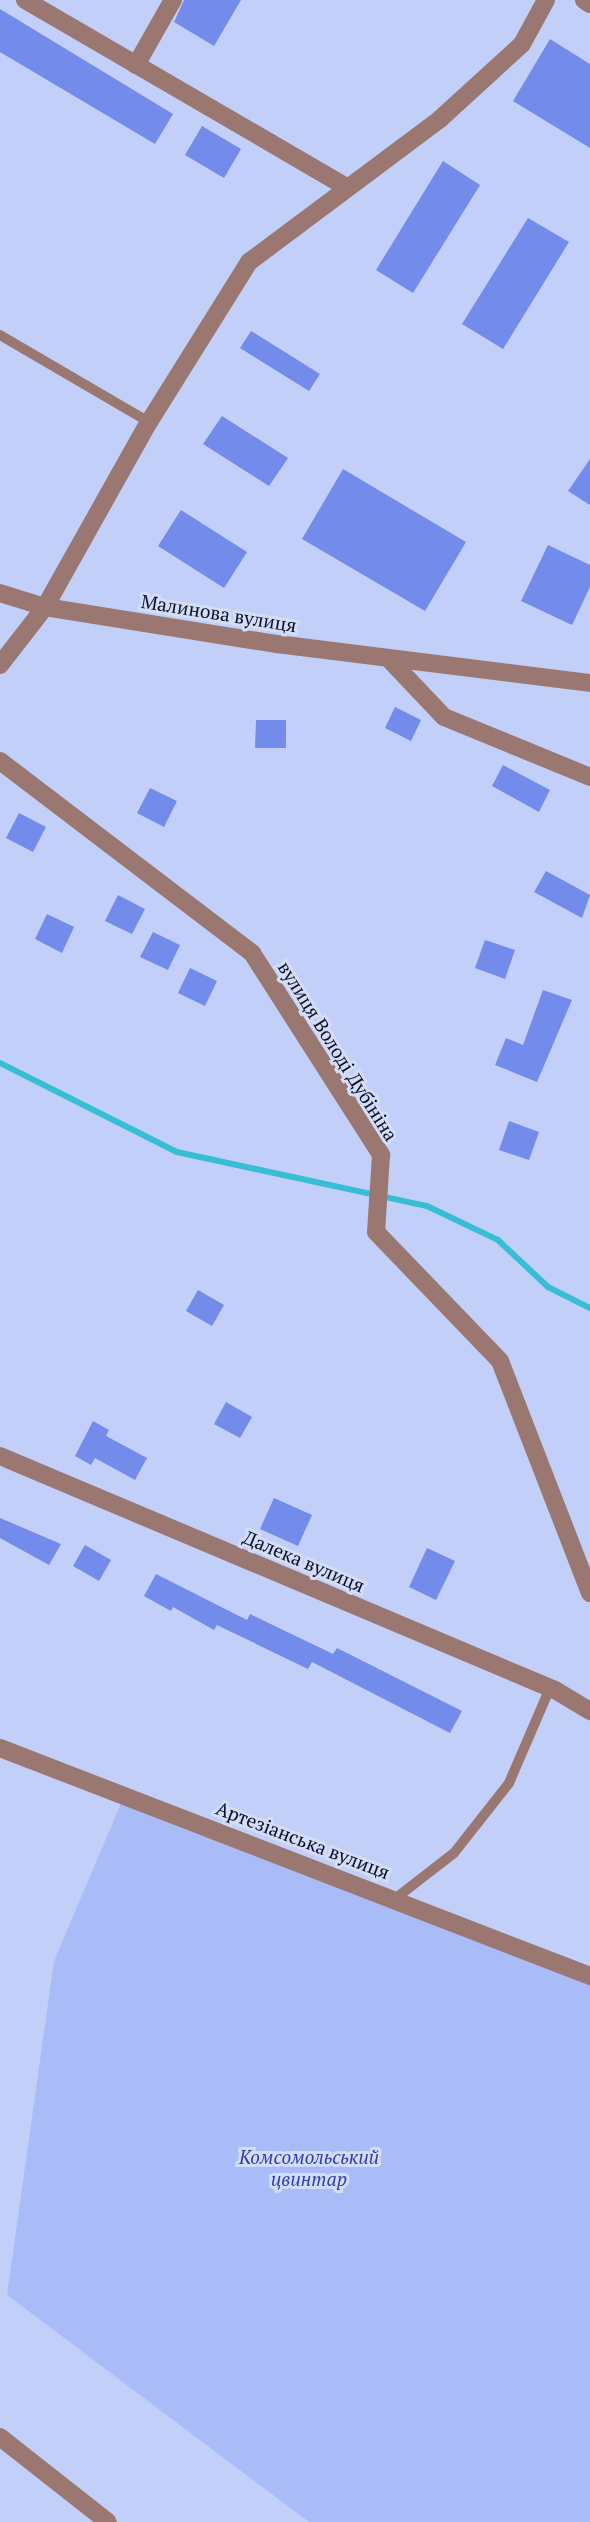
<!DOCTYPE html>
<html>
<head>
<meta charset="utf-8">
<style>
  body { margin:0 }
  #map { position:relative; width:590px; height:2522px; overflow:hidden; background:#c2cff8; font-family:"PT Serif",serif }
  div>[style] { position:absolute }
  .green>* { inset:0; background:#aabcf8 }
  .stream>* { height:6px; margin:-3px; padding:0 3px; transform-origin:3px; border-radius:3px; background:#38bed4 }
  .building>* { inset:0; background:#738bea }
  .lane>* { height:10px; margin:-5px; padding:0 5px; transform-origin:5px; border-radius:5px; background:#9a7871 }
  .street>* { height:18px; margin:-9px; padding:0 9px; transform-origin:9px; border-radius:9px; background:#9a7871 }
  span { translate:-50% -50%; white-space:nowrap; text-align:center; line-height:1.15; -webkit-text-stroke:6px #d4ddf8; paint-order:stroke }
  .street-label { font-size:19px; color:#0b1027 }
  .park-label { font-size:19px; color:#303daa; font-style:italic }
</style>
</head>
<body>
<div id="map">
  <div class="green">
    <i style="clip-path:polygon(125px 1794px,590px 1976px,590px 2522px,309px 2522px,7px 2295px,54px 1961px)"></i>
  </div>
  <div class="stream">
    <i style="left:0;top:1063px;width:198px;rotate:26.7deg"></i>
    <i style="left:177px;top:1152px;width:256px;rotate:12.2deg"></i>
    <i style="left:427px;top:1206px;width:79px;rotate:25.6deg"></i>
    <i style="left:498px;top:1240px;width:69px;rotate:43.2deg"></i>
    <i style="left:548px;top:1287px;width:47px;rotate:26.6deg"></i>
  </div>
  <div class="building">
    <i style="clip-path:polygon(184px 0,241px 0,214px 46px,174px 22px)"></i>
    <i style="clip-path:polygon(0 9px,173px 114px,155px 144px,0 52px)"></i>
    <i style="clip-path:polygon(550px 39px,590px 64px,590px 148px,513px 101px)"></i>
    <i style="clip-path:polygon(202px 126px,241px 149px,224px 178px,185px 155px)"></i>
    <i style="clip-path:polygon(443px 161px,480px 185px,413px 293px,376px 270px)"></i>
    <i style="clip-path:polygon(528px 218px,569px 242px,503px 349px,462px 324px)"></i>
    <i style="clip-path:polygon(251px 331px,320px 374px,309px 391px,240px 348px)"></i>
    <i style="clip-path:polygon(222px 416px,288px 458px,269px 486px,203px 444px)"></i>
    <i style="clip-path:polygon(590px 459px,590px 505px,568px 491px)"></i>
    <i style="clip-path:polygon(343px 469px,466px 542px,425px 611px,302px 539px)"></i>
    <i style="clip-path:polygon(181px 510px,247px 552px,224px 588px,158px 546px)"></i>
    <i style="clip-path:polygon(548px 545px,590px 565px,590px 587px,572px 625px,521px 601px)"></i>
    <i style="clip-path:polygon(395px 707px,421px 720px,411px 741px,385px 728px)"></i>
    <i style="clip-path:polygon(256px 720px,286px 720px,286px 748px,255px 748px)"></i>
    <i style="clip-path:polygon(503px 765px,550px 790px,539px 812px,492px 786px)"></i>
    <i style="clip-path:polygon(150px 788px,177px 801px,164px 827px,137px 813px)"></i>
    <i style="clip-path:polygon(19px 813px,46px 827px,33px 852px,6px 838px)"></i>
    <i style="clip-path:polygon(546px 871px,590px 895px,582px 918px,534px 892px)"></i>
    <i style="clip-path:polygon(118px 895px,145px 909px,132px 934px,105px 921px)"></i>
    <i style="clip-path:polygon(47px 914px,74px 927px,62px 953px,35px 939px)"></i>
    <i style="clip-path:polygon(153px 932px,180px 945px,168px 970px,140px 957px)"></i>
    <i style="clip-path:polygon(485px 940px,515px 950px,505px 979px,475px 968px)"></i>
    <i style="clip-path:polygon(190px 968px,217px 981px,205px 1006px,178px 993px)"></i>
    <i style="clip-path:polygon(543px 990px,572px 1000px,537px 1082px,495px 1065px,506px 1038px,523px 1045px)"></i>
    <i style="clip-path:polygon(509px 1121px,539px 1132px,529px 1160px,499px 1150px)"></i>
    <i style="clip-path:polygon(198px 1290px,224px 1305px,212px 1326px,186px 1311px)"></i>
    <i style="clip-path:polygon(226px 1402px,252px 1417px,240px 1438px,214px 1424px)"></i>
    <i style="clip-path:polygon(93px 1421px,109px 1430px,106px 1436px,147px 1458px,135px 1480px,95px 1458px,91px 1465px,75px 1456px)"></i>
    <i style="clip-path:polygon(274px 1498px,312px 1515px,298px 1546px,260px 1529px)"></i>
    <i style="clip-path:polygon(0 1518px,61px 1544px,49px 1565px,0 1538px)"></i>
    <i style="clip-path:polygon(85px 1545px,111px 1560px,99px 1581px,73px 1566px)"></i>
    <i style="clip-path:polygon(427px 1548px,455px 1561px,436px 1600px,409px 1587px)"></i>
    <i style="clip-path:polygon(156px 1574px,247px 1620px,250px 1614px,333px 1654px,337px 1648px,462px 1711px,450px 1733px,312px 1662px,308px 1669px,217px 1625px,214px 1630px,173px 1607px,171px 1611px,144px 1596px)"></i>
  </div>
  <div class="lane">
    <i style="left:0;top:335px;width:173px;rotate:30.3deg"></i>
    <i style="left:396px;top:1898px;width:73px;rotate:-37.8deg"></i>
    <i style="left:454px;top:1853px;width:89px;rotate:-51.8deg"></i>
    <i style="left:509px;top:1783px;width:103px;rotate:-66.7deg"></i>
  </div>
  <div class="street">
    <i style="left:25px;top:0;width:369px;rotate:30.2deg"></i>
    <i style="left:584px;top:0;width:7px;rotate:34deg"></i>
    <i style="left:136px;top:65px;width:75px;rotate:-60.4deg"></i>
    <i style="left:0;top:593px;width:47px;rotate:17.3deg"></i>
    <i style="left:45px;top:607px;width:235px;rotate:9.1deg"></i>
    <i style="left:277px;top:644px;width:315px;rotate:7.1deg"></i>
    <i style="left:388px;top:658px;width:81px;rotate:46.5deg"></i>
    <i style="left:444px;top:717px;width:158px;rotate:22.3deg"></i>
    <i style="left:0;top:665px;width:73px;rotate:-52.2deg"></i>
    <i style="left:45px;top:607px;width:212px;rotate:-60.7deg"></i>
    <i style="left:149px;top:422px;width:189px;rotate:-58deg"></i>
    <i style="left:249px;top:262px;width:239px;rotate:-36.8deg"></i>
    <i style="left:440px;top:119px;width:111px;rotate:-42.4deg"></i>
    <i style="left:522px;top:44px;width:50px;rotate:-61.4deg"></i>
    <i style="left:0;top:761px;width:317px;rotate:37.3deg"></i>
    <i style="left:252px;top:953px;width:240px;rotate:57.4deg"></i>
    <i style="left:381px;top:1155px;width:77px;rotate:93.7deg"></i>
    <i style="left:376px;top:1232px;width:179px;rotate:46.1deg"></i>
    <i style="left:500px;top:1361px;width:249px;rotate:68.8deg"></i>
    <i style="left:0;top:1456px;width:602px;rotate:22.86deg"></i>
    <i style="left:555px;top:1690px;width:41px;rotate:31deg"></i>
    <i style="left:0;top:1748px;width:633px;rotate:21.13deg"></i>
    <i style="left:0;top:2437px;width:137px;rotate:38.2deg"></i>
  </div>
  <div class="street-label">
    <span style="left:219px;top:613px;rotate:9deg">Малинова вулиця</span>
    <span style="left:338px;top:1051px;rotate:58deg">вулиця Володі Дубініна</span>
    <span style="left:304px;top:1561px;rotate:23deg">Далека вулиця</span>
    <span style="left:303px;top:1840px;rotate:21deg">Артезіанська вулиця</span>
  </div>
  <div class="park-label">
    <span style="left:309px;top:2168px">Комсомольський<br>цвинтар</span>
  </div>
</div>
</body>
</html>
